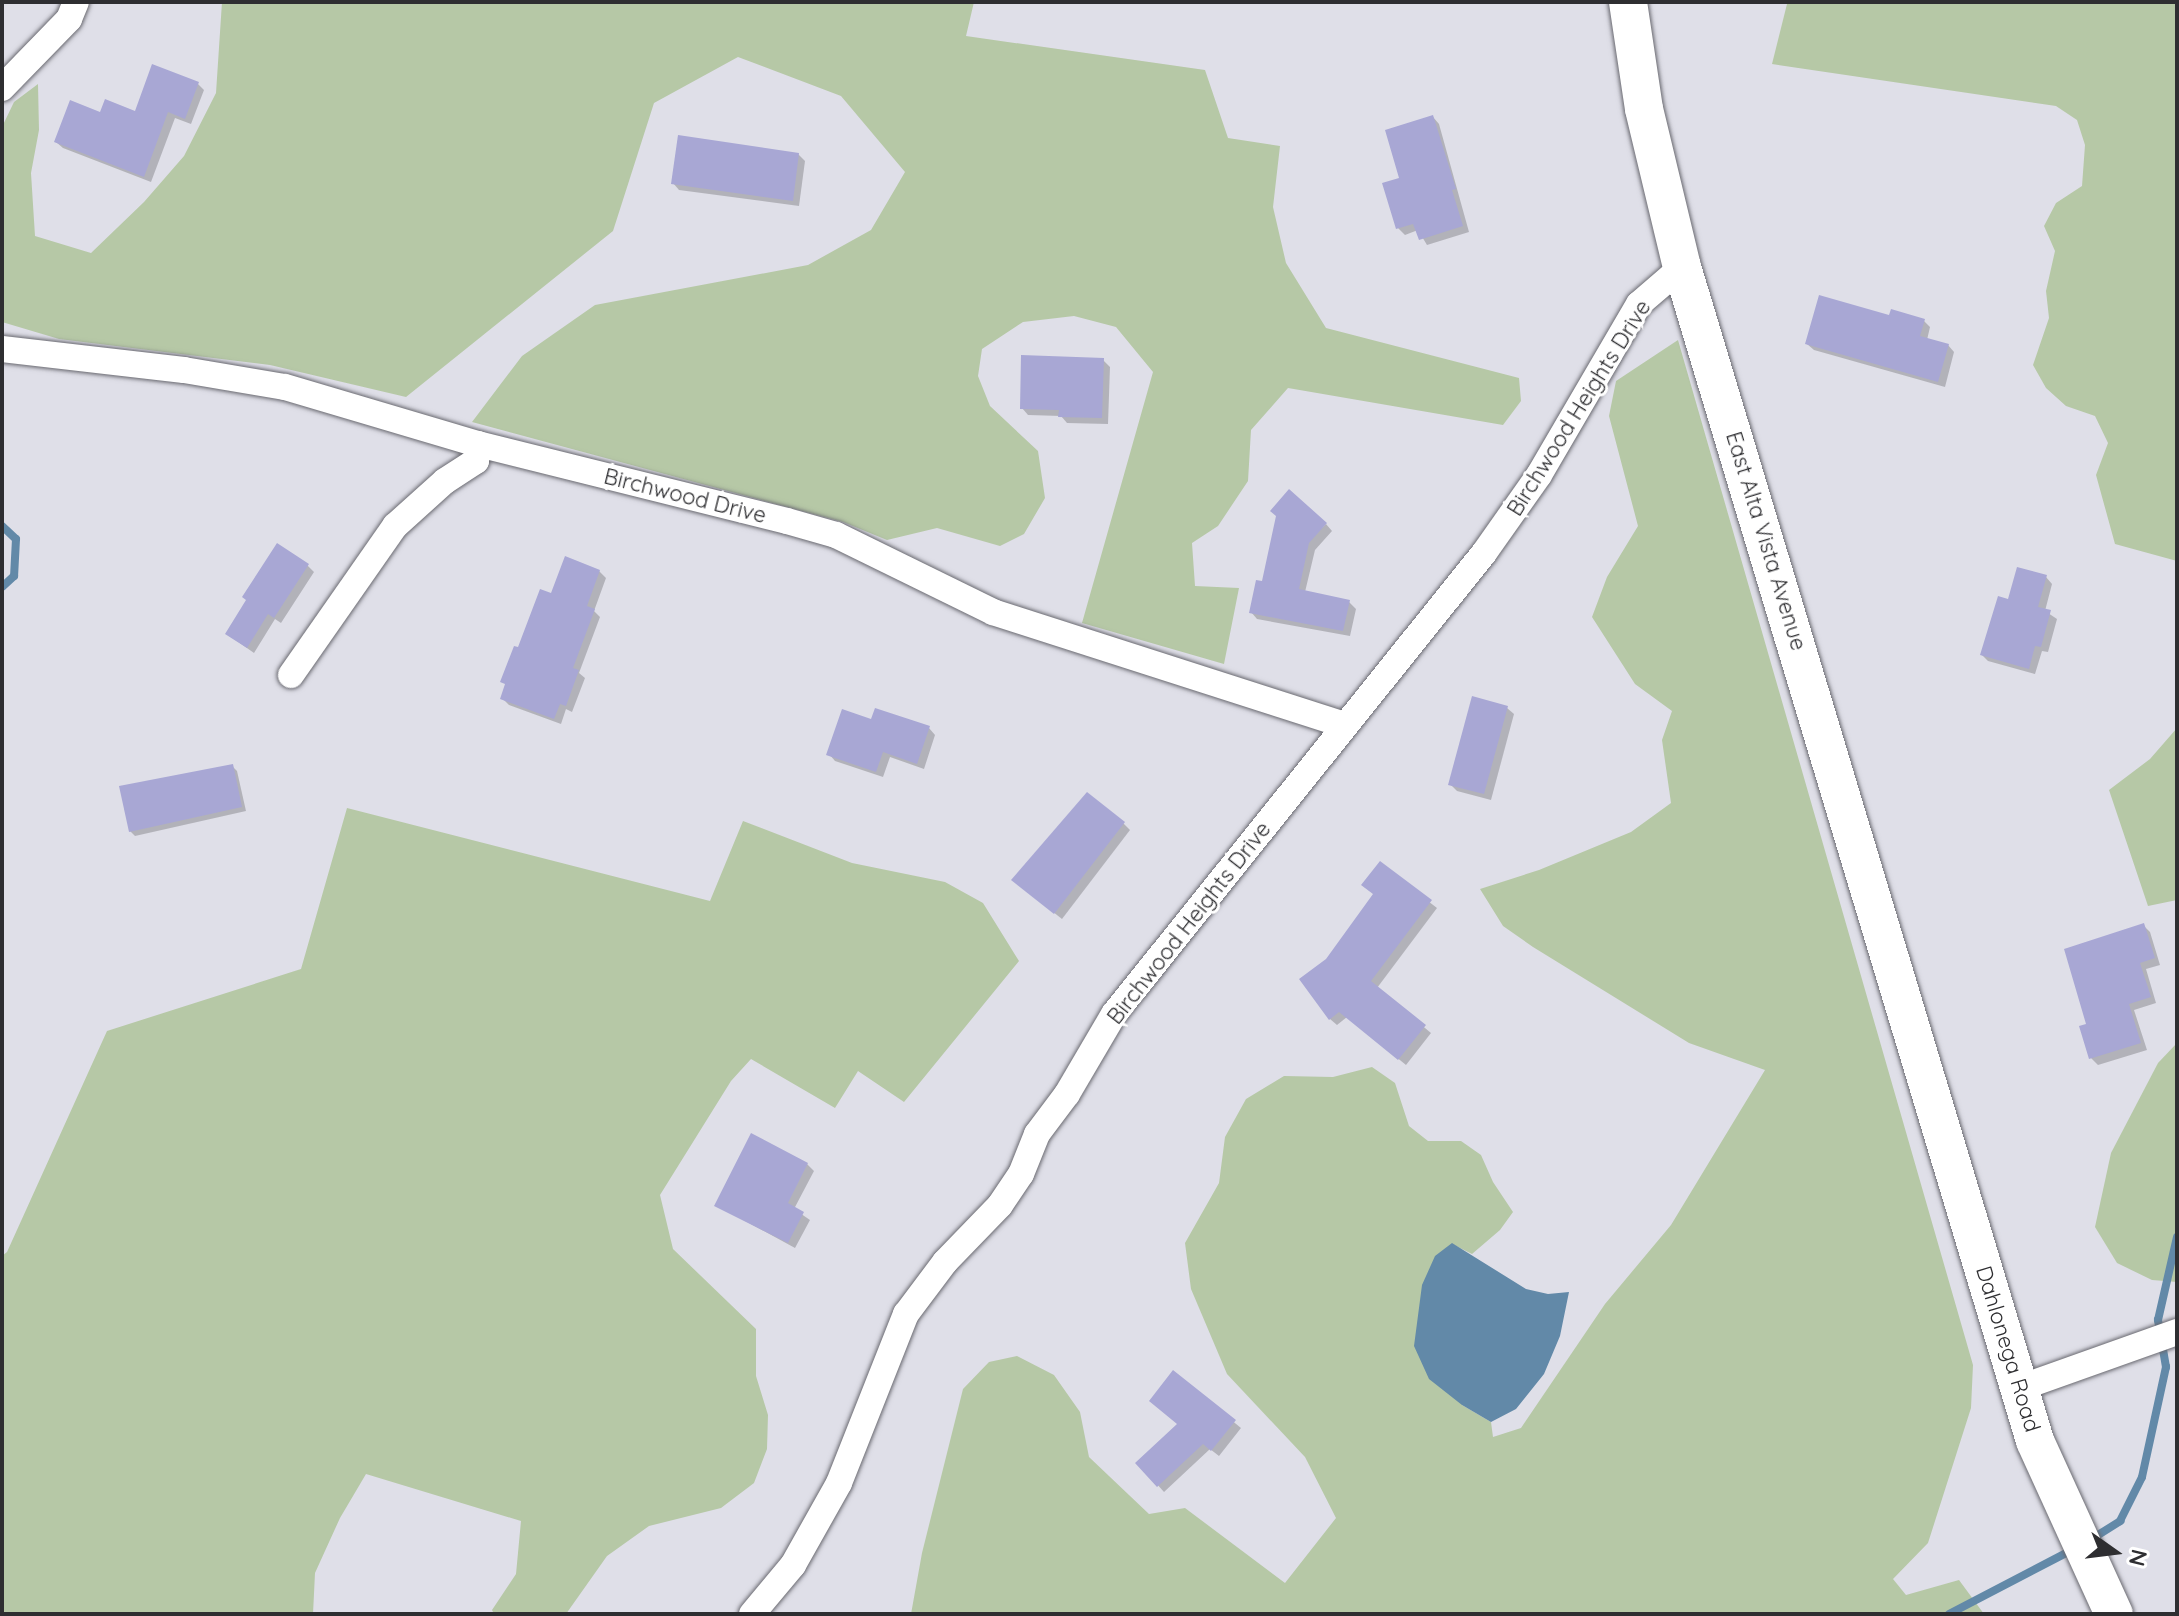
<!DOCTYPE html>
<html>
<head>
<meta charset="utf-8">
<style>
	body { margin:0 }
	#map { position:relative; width:2179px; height:1616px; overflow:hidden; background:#dfdfe8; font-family:Quicksand,sans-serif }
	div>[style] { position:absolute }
	.green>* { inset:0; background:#b6c8a6 }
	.water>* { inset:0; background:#6289a8 }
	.shadow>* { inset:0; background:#0003 }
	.stream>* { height:8px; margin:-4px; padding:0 4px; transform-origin:4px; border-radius:4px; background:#6289a8 }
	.building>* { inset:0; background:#a8a7d4 }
	.roads { filter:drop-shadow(0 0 2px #696970) drop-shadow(0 0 2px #696970) }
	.minor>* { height:26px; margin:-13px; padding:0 13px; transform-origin:13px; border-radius:13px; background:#fff }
	.secondary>* { height:38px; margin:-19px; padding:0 19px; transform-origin:19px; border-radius:19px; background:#fff }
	span { translate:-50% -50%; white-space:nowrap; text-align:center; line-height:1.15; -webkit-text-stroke:6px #fff; paint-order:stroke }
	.street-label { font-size:22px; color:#2e2e31 }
	.frame { position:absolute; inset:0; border:4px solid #2e2e31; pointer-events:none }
	.north { position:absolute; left:2075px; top:1512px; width:80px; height:80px; -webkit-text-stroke:6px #fff; paint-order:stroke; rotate:104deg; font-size:22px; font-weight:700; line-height:32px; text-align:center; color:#2e2e31 }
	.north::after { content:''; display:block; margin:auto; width:28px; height:36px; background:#2e2e31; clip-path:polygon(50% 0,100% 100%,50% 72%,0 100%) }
</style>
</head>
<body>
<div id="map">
	<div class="green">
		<i style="clip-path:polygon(222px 2px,974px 2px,966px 36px,1205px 70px,1228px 138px,1280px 146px,1273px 207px,1286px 263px,1326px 328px,1519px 378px,1521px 401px,1503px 425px,1288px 388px,1251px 430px,1248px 481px,1218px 526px,1192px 543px,1195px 586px,1239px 588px,1224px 664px,1082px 623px,1153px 372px,1116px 327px,1074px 316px,1023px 322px,982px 349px,978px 376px,990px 406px,1038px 451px,1045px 498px,1024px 534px,1000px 546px,937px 528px,887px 540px,843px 522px,472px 422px,522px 356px,595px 305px,808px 265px,871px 230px,905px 172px,841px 96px,738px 57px,654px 103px,613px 231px,406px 397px,270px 365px,59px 339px,2px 322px,2px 127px,14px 102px,38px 84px,39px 130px,31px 173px,35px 236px,91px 253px,144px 202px,184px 156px,216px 93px)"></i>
		<i style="clip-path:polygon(1792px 2px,2177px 2px,2177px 561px,2115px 544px,2096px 475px,2108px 443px,2095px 416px,2066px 406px,2046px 388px,2033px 365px,2049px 318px,2046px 291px,2055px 251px,2044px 226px,2056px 203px,2082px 186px,2085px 145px,2077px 120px,2056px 106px,1772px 64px,1787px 4px)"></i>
		<i style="clip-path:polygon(1678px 340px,1973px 1365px,1971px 1408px,1928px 1543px,1893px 1579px,1906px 1595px,1959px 1580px,1984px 1614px,911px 1614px,922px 1553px,963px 1389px,989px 1362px,1017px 1356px,1054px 1375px,1080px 1412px,1089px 1457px,1149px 1514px,1185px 1508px,1285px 1583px,1336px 1518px,1305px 1457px,1227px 1374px,1191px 1289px,1185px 1243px,1219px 1183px,1225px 1137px,1246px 1099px,1284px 1076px,1333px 1077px,1372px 1067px,1395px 1083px,1409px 1126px,1428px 1141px,1461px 1141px,1481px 1155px,1493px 1182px,1513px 1212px,1500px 1230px,1472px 1254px,1452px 1244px,1462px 1405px,1491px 1422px,1493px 1437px,1521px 1428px,1605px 1304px,1671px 1225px,1765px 1070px,1689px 1043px,1533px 947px,1503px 926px,1480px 889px,1539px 870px,1631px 832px,1671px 803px,1662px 740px,1672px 711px,1635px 684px,1592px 617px,1607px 577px,1638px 526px,1609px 416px,1616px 381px)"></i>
		<i style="clip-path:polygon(2177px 728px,2177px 900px,2148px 906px,2109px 790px,2150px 759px)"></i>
		<i style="clip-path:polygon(347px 808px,710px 901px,743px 821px,852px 863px,945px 882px,983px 903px,1019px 961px,904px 1102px,858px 1071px,835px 1108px,751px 1059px,731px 1081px,660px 1195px,673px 1249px,756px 1329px,756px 1376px,768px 1415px,767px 1449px,754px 1483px,721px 1508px,649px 1526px,607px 1556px,566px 1614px,494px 1614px,492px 1610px,516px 1574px,521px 1521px,366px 1474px,340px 1518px,315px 1573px,313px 1614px,2px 1614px,2px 1256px,7px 1252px,107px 1031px,301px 969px)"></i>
		<i style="clip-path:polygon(2177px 1043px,2177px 1282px,2152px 1280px,2117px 1263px,2095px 1227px,2111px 1153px,2158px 1063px)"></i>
	</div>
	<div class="water">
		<i style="clip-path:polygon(1452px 1243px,1526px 1289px,1548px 1294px,1569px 1292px,1560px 1336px,1544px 1374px,1516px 1409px,1491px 1422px,1462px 1405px,1429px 1379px,1414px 1346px,1422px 1285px,1435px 1256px)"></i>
	</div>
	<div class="shadow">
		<i style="clip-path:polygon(198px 84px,204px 90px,191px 124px,175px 118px,151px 182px,63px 148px,56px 142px,101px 114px,136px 113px)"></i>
		<i style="clip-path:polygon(1433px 117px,1439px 124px,1469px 232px,1427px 245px,1418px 230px,1405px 235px,1398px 228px)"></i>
		<i style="clip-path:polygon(798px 154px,805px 161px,799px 206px,679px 190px,673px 183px)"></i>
		<i style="clip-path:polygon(1891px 317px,1924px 321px,1930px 327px,1927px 340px,1948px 345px,1954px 352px,1945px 387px,1814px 350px,1807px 344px)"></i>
		<i style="clip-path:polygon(1103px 360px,1110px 367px,1108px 424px,1067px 423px,1061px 416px,1028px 415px,1022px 408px)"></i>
		<i style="clip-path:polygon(1326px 524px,1332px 531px,1315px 550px,1305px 592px,1349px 602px,1356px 609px,1350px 636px,1257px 619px,1251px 612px,1264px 583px)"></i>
		<i style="clip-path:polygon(307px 565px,314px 572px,281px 623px,275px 619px,254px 653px,227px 634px,248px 600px)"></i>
		<i style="clip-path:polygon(599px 571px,606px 578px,594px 611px,600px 617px,579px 673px,585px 678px,572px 712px,566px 709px,561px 724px,509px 705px,502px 698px,520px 650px,552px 595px)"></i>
		<i style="clip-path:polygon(2046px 577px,2052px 584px,2045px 611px,2057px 619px,2048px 652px,2042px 651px,2035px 674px,1988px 661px,1982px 655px,2010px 601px)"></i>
		<i style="clip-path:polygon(1507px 708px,1514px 714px,1491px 800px,1457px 791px,1450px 784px)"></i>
		<i style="clip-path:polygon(872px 722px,929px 728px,935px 735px,924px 769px,890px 757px,883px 777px,835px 761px,829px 754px)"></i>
		<i style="clip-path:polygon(232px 766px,237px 771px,246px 811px,135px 836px,130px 831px)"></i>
		<i style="clip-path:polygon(1123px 823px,1130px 830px,1062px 919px,1020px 886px)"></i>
		<i style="clip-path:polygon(1380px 864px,1437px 908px,1377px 988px,1431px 1033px,1406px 1065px,1347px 1017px,1337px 1025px,1330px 1019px,1327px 960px,1375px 895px)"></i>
		<i style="clip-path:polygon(2144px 926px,2150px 932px,2160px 965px,2146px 969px,2156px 1003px,2134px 1010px,2147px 1050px,2098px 1065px,2091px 1058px,2089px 1025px)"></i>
		<i style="clip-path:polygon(807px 1164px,814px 1171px,794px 1209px,810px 1220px,795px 1248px,716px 1205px)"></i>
		<i style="clip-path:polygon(1174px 1373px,1241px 1428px,1219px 1456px,1210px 1449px,1164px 1492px,1138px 1463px,1179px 1424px)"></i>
	</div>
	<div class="stream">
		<i style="left:2px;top:526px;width:19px;rotate:43deg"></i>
		<i style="left:16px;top:539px;width:37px;rotate:93deg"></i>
		<i style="left:14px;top:576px;width:16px;rotate:137deg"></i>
		<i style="left:2090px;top:1540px;width:36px;rotate:-32deg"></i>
		<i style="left:2120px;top:1521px;width:49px;rotate:-63.4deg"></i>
		<i style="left:2142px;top:1477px;width:113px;rotate:-77.7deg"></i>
		<i style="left:2166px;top:1367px;width:48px;rotate:-99.7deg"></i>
		<i style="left:2158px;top:1320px;width:85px;rotate:-77.1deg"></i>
		<i style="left:1949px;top:1614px;width:141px;rotate:-27.5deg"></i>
	</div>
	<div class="building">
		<i style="clip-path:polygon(152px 64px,199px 82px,185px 119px,168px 112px,144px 177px,54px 142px,70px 100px,100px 112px,105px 99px,135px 111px)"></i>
		<i style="clip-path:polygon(1433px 115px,1456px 189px,1452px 190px,1463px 226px,1419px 240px,1413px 224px,1396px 229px,1382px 183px,1399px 178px,1385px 130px)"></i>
		<i style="clip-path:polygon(678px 135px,799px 153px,793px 201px,671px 184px)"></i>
		<i style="clip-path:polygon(1819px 295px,1889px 315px,1891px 309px,1925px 319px,1920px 336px,1949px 344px,1938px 382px,1805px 344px)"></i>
		<i style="clip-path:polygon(1021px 355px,1104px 358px,1102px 418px,1058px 417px,1059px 410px,1020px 409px)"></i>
		<i style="clip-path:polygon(1289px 489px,1327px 523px,1309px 543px,1299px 589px,1350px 600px,1343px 631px,1249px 613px,1256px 580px,1262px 581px,1276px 516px,1270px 511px)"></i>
		<i style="clip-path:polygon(277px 543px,309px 564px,274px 618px,268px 614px,247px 648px,225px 634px,246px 600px,242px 597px)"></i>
		<i style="clip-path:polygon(565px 556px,600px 570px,587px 606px,595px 609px,573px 668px,579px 670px,566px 706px,560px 704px,554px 719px,500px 699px,505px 684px,500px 682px,514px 646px,518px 647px,540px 589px,551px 593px)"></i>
		<i style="clip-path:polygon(2017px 567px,2047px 575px,2038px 607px,2051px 610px,2041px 647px,2035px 646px,2029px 669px,1980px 655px,1998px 596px,2008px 599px)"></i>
		<i style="clip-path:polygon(1472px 696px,1508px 706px,1484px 794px,1448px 785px)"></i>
		<i style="clip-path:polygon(875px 708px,930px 726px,917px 764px,883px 752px,876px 772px,826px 755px,842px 709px,871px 719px)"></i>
		<i style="clip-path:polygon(233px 764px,242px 807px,129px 832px,119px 786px)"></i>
		<i style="clip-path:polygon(1087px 792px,1125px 822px,1054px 914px,1011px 880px)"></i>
		<i style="clip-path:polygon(1380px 861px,1432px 900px,1371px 981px,1426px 1025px,1398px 1060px,1339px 1012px,1329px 1020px,1299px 979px,1326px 959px,1373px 894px,1361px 885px)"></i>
		<i style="clip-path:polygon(2144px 923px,2155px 958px,2140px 963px,2151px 997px,2129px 1004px,2141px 1043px,2089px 1059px,2079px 1026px,2086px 1024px,2064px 949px)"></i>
		<i style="clip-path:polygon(751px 1133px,808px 1163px,788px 1203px,804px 1212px,788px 1243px,714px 1206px)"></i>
		<i style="clip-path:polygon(1173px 1370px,1236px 1420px,1211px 1451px,1203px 1444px,1157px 1487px,1135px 1463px,1177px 1424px,1149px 1401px)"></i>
	</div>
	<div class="roads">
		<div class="minor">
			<i style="left:2px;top:88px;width:96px;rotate:-45.8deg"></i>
			<i style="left:69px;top:19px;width:18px;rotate:-68deg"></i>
			<i style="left:2px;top:349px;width:183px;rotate:6.6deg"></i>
			<i style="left:184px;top:370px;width:102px;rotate:9.6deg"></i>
			<i style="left:285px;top:387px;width:201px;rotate:16.5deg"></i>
			<i style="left:478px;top:444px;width:318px;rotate:14deg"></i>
			<i style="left:787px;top:521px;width:51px;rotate:15.9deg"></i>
			<i style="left:836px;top:535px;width:175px;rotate:26.1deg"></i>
			<i style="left:993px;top:612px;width:369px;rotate:17.8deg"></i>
			<i style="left:291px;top:675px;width:182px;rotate:-55.1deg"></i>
			<i style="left:395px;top:526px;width:67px;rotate:-42deg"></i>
			<i style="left:445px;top:481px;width:37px;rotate:-33deg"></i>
			<i style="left:476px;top:461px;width:17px;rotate:-83deg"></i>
			<i style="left:2020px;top:1388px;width:167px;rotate:-19.6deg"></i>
			<i style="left:752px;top:1614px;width:64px;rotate:-50.1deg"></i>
			<i style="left:793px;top:1565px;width:94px;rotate:-60.7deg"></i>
			<i style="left:839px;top:1483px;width:182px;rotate:-68.4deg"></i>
			<i style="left:906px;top:1314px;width:65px;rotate:-53.1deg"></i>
			<i style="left:945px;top:1262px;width:79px;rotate:-46deg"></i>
			<i style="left:1000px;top:1205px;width:37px;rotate:-56deg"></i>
			<i style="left:1021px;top:1174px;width:43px;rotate:-68.2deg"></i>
			<i style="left:1037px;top:1134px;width:50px;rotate:-53.1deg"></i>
			<i style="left:1067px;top:1094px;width:93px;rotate:-59.6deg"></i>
			<i style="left:1114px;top:1014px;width:591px;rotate:-51.25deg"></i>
			<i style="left:1484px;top:553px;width:95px;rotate:-54.8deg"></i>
			<i style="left:1539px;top:475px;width:198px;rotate:-59.7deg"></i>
			<i style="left:1639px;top:304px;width:57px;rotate:-40.7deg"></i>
		</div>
		<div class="secondary">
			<i style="left:1628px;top:2px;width:108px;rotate:81.5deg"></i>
			<i style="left:1644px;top:109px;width:163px;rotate:76.5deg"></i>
			<i style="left:1682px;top:267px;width:1226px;rotate:73.26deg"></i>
			<i style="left:2035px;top:1441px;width:190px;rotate:65.5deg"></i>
		</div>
	</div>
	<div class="street-label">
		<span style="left:1579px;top:408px;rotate:-58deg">Birchwood Heights Drive</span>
		<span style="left:685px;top:496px;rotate:14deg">Birchwood Drive</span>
		<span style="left:1766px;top:541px;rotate:73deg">East Alta Vista Avenue</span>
		<span style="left:1189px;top:923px;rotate:-52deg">Birchwood Heights Drive</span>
		<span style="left:2008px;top:1349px;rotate:73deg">Dahlonega Road</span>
	</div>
	<div class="frame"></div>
	<div class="north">N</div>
</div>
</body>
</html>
